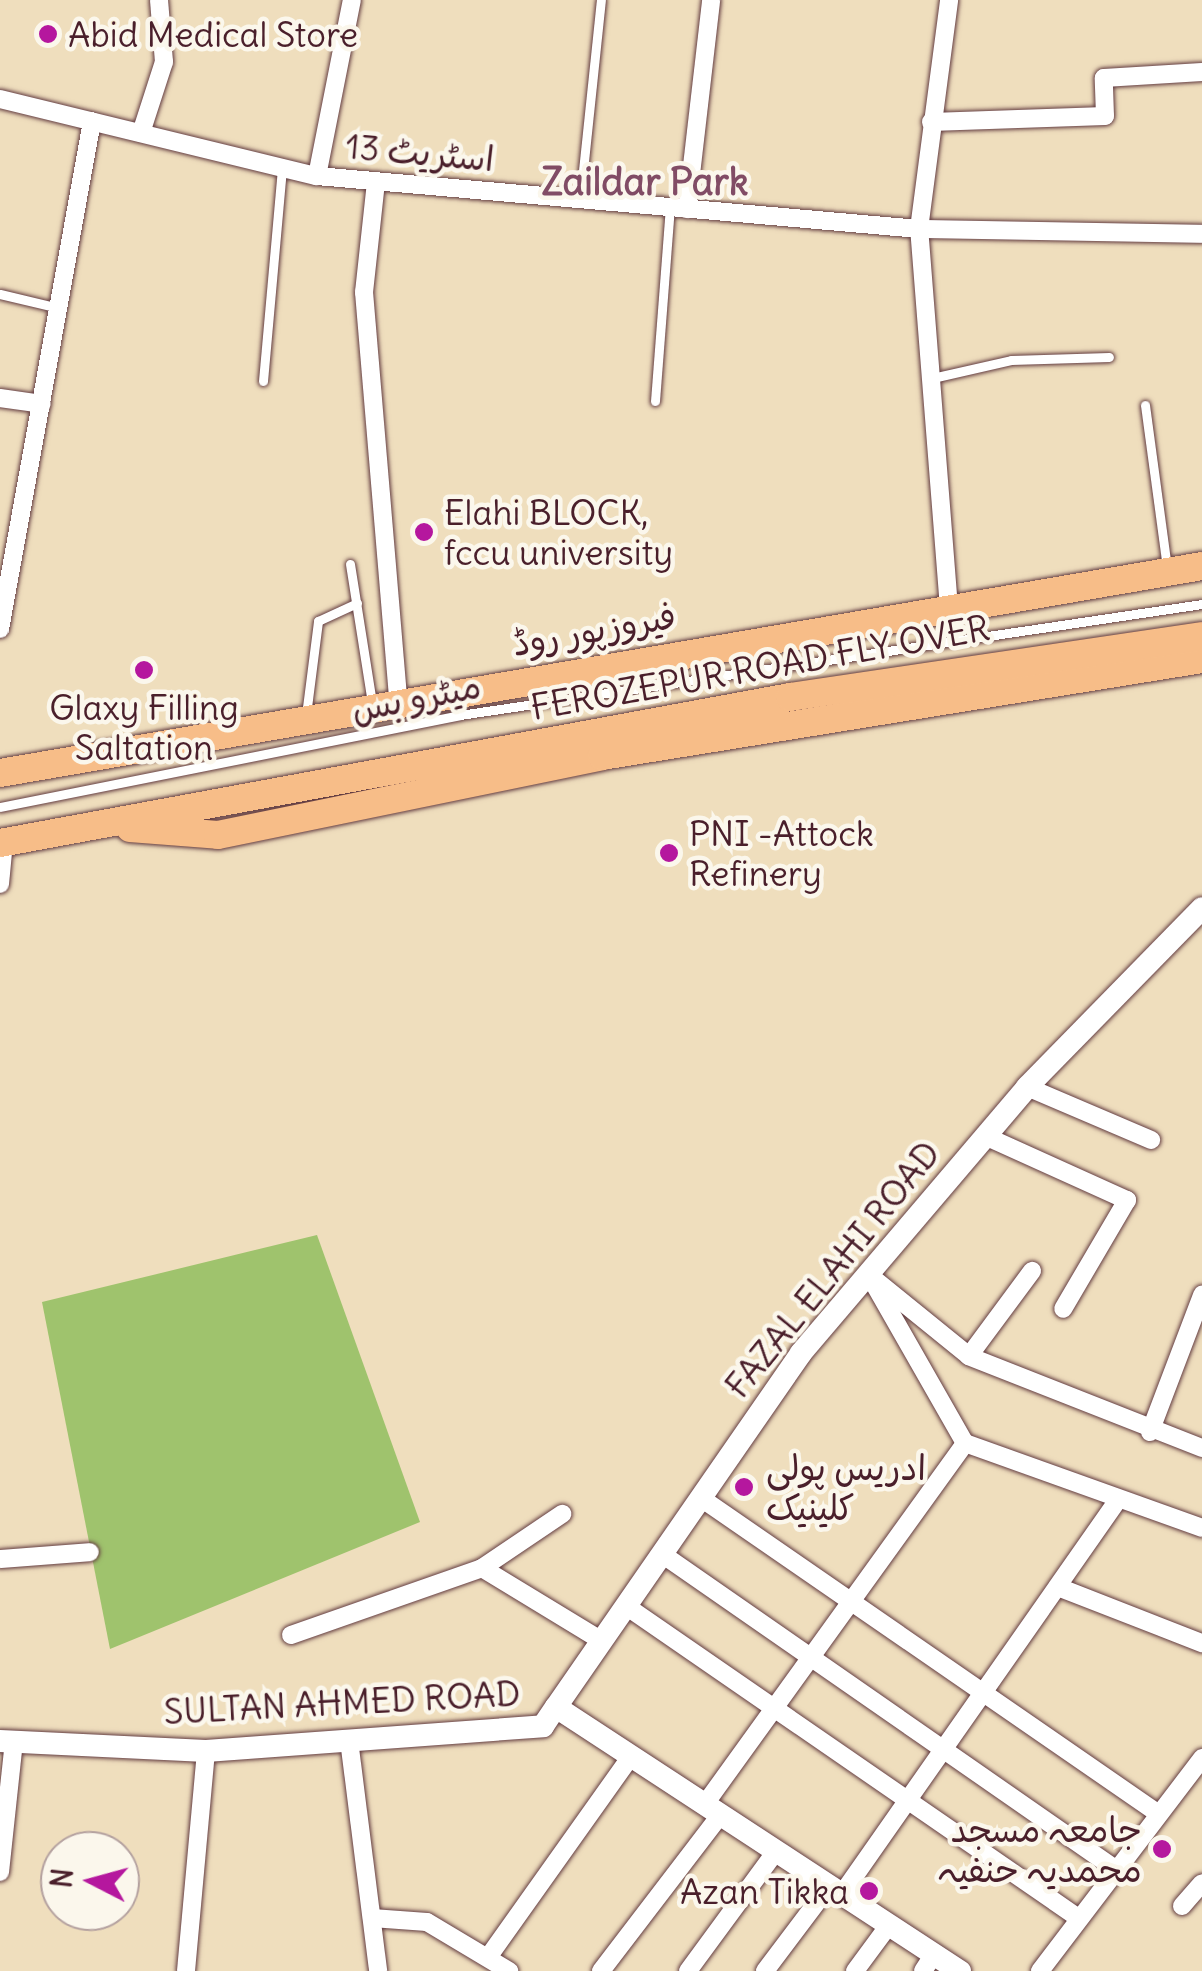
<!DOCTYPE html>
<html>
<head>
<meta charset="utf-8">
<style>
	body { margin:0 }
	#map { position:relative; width:1202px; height:1971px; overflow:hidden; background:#efdebd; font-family:Delius,"Playpen Sans Arabic",sans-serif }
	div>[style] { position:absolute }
	.green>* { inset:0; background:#9fc36d }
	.roads { filter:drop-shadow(0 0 2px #633c41) drop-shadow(0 0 2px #633c41) }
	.service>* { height:9px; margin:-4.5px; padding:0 4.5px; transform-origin:4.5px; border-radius:4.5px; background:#fff }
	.minor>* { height:18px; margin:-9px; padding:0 9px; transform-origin:9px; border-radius:9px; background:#fff }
	.tertiary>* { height:22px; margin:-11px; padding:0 11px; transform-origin:11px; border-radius:11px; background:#fff }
	.primary>* { height:28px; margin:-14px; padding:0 14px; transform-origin:14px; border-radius:14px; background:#f7bd88 }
	.dots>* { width:28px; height:28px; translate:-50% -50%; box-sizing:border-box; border:5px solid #fbf7ec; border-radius:50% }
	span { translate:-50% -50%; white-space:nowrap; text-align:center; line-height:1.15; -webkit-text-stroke:9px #fbf7ec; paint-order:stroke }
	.poi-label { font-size:35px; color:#4a1f2b }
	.left { translate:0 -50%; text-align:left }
	.right { translate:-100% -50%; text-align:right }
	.street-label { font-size:35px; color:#4a1f2b }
	.neighbourhood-label { font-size:38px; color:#814c65; font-weight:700 }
	.north { position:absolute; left:40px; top:1831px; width:100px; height:100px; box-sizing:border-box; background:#fbf7ec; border:2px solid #b4a19f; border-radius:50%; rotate:276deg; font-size:28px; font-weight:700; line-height:40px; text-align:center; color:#4a1f2b }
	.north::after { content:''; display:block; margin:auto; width:35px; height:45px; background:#b5179e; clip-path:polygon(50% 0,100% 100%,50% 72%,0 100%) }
</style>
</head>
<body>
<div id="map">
	<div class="green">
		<i style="clip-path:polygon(317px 1235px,420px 1522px,110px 1649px,42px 1302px)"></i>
	</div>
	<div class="roads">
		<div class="service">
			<i style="left:580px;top:199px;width:200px;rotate:-84deg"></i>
			<i style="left:0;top:294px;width:61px;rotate:13.3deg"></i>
			<i style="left:928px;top:379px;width:85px;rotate:-12.9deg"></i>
			<i style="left:1011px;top:360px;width:98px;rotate:-1.8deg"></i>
			<i style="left:263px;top:381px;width:215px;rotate:-84.9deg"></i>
			<i style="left:655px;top:401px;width:195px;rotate:-85.6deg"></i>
			<i style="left:1145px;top:405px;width:164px;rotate:82.3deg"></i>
			<i style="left:350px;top:564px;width:141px;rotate:81deg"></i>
			<i style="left:306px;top:715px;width:95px;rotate:-82.7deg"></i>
			<i style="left:318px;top:621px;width:43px;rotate:-24.8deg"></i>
			<i style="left:0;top:807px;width:469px;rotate:-11.3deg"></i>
			<i style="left:460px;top:715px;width:750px;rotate:-8.51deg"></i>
		</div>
		<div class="minor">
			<i style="left:0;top:99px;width:326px;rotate:13.7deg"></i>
			<i style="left:317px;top:176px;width:604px;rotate:5.03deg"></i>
			<i style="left:919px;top:229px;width:283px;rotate:1deg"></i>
			<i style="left:931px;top:122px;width:174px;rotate:-2deg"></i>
			<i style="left:1105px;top:116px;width:38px;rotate:-92deg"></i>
			<i style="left:1104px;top:78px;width:98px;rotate:-3.5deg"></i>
			<i style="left:141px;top:133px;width:75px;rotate:-72.1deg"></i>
			<i style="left:164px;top:62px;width:62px;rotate:-94.6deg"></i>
			<i style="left:317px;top:176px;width:179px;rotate:-78.8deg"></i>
			<i style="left:376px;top:182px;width:111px;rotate:96.2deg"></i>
			<i style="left:364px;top:292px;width:410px;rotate:85.2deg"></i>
			<i style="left:687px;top:209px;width:210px;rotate:-83.4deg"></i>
			<i style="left:0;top:398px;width:42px;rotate:8.1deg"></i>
			<i style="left:949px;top:608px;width:380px;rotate:-94.5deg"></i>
			<i style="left:919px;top:229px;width:231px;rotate:-82.5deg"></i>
			<i style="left:0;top:629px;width:516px;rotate:-79.73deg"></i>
			<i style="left:0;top:884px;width:42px;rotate:-84.6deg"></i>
			<i style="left:1027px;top:1087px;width:135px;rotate:23.1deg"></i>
			<i style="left:985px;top:1136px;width:156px;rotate:24.3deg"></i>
			<i style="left:1127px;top:1200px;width:126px;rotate:120.4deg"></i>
			<i style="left:969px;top:1356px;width:106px;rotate:-53.5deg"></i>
			<i style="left:1150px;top:1432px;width:147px;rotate:-69.2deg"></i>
			<i style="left:1202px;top:1448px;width:251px;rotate:-158.5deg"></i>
			<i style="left:969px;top:1356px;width:129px;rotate:-141deg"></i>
			<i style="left:869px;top:1275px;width:193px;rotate:60.3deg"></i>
			<i style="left:965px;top:1443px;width:252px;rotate:19.7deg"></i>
			<i style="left:701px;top:1498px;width:553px;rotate:34.61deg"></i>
			<i style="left:662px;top:1554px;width:550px;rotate:34.79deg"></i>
			<i style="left:0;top:1559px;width:90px;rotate:-4.4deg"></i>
			<i style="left:482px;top:1568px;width:140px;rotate:31.3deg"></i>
			<i style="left:1058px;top:1587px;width:155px;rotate:21.3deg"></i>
			<i style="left:626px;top:1606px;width:548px;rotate:34.59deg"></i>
			<i style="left:291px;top:1635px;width:202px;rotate:-19.3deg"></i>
			<i style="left:482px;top:1568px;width:97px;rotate:-34deg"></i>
			<i style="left:349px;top:1740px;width:233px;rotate:82.8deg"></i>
			<i style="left:705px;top:1804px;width:445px;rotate:-54.2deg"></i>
			<i style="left:0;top:1872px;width:131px;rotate:-83.9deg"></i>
			<i style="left:842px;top:1894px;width:478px;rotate:-55deg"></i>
			<i style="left:1182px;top:1906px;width:30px;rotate:-49deg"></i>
			<i style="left:372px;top:1918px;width:55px;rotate:4.2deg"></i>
			<i style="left:427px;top:1922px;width:96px;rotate:30.9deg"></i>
			<i style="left:489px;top:1956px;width:245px;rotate:-54.6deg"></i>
			<i style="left:186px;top:1971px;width:221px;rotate:-84.8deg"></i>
			<i style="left:601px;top:1971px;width:198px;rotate:-52.6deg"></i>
			<i style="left:688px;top:1971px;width:149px;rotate:-53.7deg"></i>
			<i style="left:765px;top:1971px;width:106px;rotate:-53deg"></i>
			<i style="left:855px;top:1971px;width:57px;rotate:-53.5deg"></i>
			<i style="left:923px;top:1971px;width:20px;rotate:-57deg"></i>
			<i style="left:1040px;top:1971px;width:268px;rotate:-52.7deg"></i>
		</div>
		<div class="tertiary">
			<i style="left:556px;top:1707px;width:431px;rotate:-55.3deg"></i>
			<i style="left:801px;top:1353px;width:349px;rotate:-49.6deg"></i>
			<i style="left:1027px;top:1087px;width:250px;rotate:-45.6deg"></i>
			<i style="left:0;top:1741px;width:206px;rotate:2.8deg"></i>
			<i style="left:206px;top:1751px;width:338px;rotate:-4.2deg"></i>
			<i style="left:543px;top:1726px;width:23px;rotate:-56deg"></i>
			<i style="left:556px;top:1707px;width:483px;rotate:33.2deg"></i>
		</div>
		<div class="primary">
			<i style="left:0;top:773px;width:1220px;rotate:-9.77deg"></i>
			<i style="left:130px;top:828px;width:88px;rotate:4.5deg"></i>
			<i style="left:218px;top:835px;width:392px;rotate:-11.6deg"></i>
			<i style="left:602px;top:756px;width:608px;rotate:-9.18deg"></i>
			<i style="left:0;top:843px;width:803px;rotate:-10.47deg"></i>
			<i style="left:790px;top:697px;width:416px;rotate:-8.4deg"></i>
		</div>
	</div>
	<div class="dots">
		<i style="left:48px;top:34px;background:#b5179e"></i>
		<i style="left:424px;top:532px;background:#b5179e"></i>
		<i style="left:144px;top:670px;background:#b5179e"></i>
		<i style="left:669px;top:853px;background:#b5179e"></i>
		<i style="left:744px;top:1487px;background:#b5179e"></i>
		<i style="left:1162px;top:1849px;background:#b5179e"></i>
		<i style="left:869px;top:1891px;background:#b5179e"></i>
	</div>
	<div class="poi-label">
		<span class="left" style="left:68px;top:34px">Abid Medical Store</span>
		<span class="left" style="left:444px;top:532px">Elahi BLOCK,<br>fccu university</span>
		<span style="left:144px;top:727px">Glaxy Filling<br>Saltation</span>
		<span class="left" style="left:689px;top:853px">PNI -Attock<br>Refinery</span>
		<span class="left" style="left:766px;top:1487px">ادریس پولی<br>کلینیک</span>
		<span class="right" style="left:1142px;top:1849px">جامعہ مسجد<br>محمدیہ حنفیہ</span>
		<span class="right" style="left:849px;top:1891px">Azan Tikka</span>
	</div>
	<div class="street-label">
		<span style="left:420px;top:152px;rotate:5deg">اسٹریٹ 13</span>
		<span style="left:594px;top:629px;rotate:-10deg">فیروزپور روڈ</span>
		<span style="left:760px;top:667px;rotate:-10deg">FEROZEPUR ROAD FLY OVER</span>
		<span style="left:416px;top:697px;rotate:-11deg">میٹرو بس</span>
		<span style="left:832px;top:1269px;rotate:-51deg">FAZAL ELAHI ROAD</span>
		<span style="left:342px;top:1702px;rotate:-3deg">SULTAN AHMED ROAD</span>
	</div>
	<div class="neighbourhood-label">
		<span style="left:645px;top:182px">Zaildar Park</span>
	</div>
	<div class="north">N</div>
</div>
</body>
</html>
